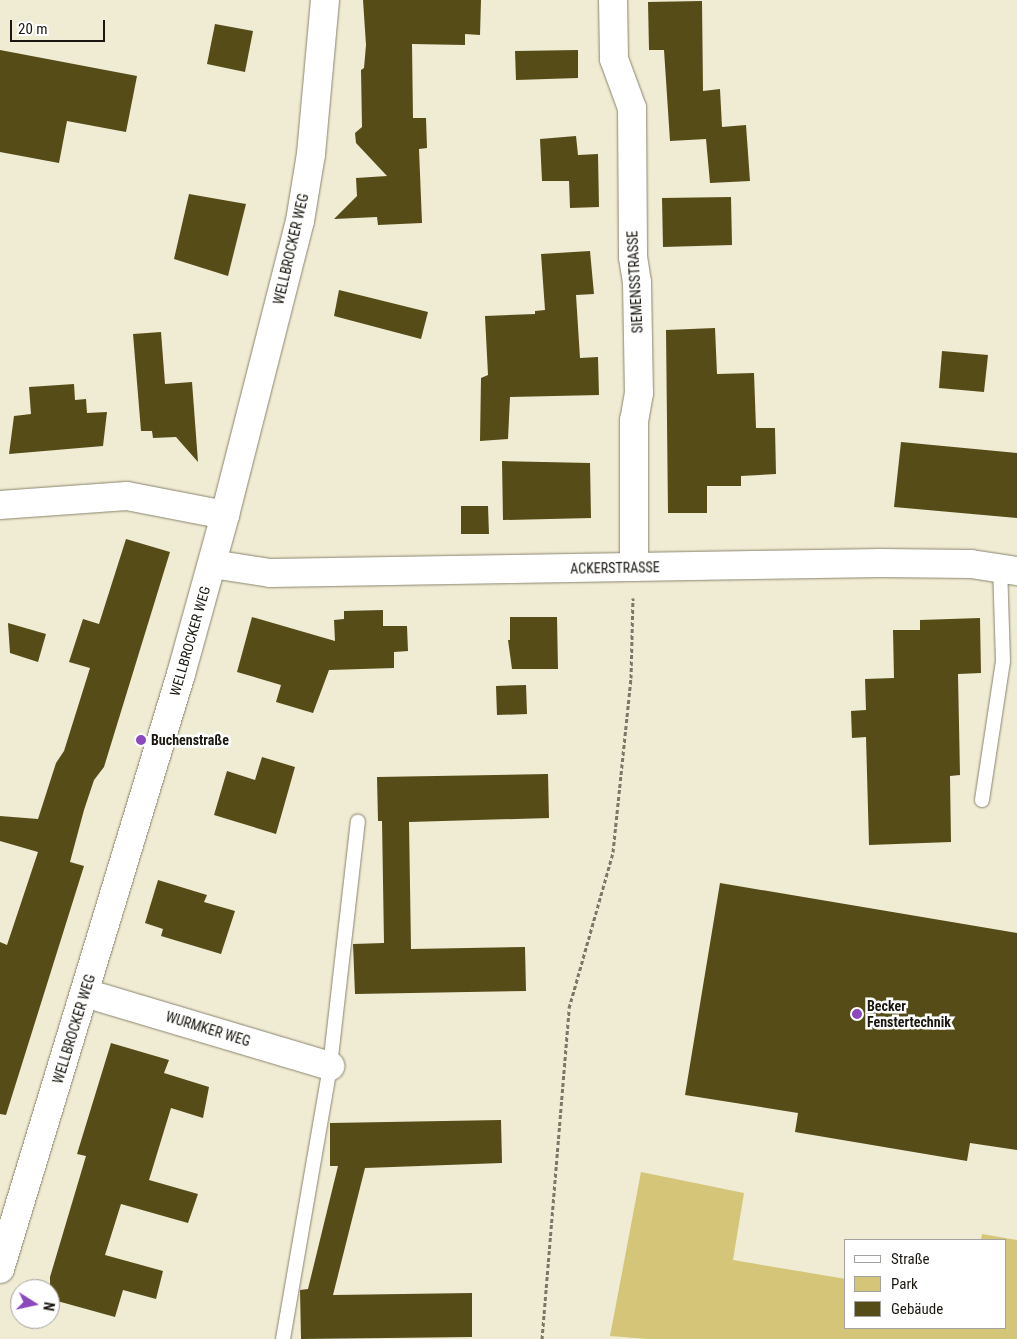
<!DOCTYPE html>
<html>
<head>
<meta charset="utf-8">
<style>
	body { margin:0 }
	#map { position:relative; width:1017px; height:1339px; overflow:hidden; background:#f0ebd3; font-family:"Roboto Condensed",sans-serif }
	div>[style] { position:absolute }
	.green>* { inset:0; background:#d5c579 }
	.building>* { inset:0; background:#564c18 }
	.path>* { height:3px; margin-top:-1.5px; transform-origin:0; background:repeating-linear-gradient(90deg,#7c7869 0 4px,transparent 0 6.5px) }
	.roads { filter:drop-shadow(0 0 1px #89856f) drop-shadow(0 0 1px #89856f) }
	.lane>* { height:14px; margin:-7px; padding:0 7px; transform-origin:7px; border-radius:7px; background:#fff }
	.street>* { height:28px; margin:-14px; padding:0 14px; transform-origin:14px; border-radius:14px; background:#fff }
	.dots>* { width:14px; height:14px; translate:-50% -50%; box-sizing:border-box; border:2px solid #fff; border-radius:50% }
	span { translate:-50% -50%; white-space:nowrap; text-align:center; line-height:1.15; -webkit-text-stroke:5px #fff; paint-order:stroke }
	.street-label { font-size:14px; color:#19170f }
	.poi-label { font-size:14px; color:#19170f; font-weight:700 }
	.left { translate:0 -50%; text-align:left }
	.legend { position:absolute; left:844px; top:1239px; width:162px; height:90px; box-sizing:border-box; background:#fff; border:1px solid #a3a29f; margin:0; padding:6px 9px; list-style:none; font-size:15px; color:#19170f }
	.legend li { display:flex; align-items:center; gap:10px; height:25px }
	.legend b { width:25px; border:1px solid #a3a29f }
	.north { position:absolute; left:10px; top:1279px; width:50px; height:50px; box-sizing:border-box; background:#fff; border:1px solid #a3a29f; border-radius:50%; rotate:100deg; font-size:14px; font-weight:700; line-height:20px; text-align:center; color:#19170f }
	.north::after { content:''; display:block; margin:auto; width:18px; height:22px; background:#8b49bd; clip-path:polygon(50% 0,100% 100%,50% 72%,0 100%) }
	.scale { position:absolute; left:10px; top:20px; width:95px; height:22px; box-sizing:border-box; border:2px solid #19170f; border-top:0; padding-left:6px; font-size:15px; line-height:18px; white-space:nowrap; color:#19170f; -webkit-text-stroke:4px #fff; paint-order:stroke }
</style>
</head>
<body>
<div id="map">
	<div class="green">
		<i style="clip-path:polygon(641px 1172px,744px 1193px,733px 1260px,846px 1279px,846px 1328px,1006px 1328px,1006px 1240px,981px 1240px,982px 1234px,1017px 1240px,1017px 1339px,648px 1339px,610px 1336px)"></i>
	</div>
	<div class="building">
		<i style="clip-path:polygon(363px 0,481px 0,480px 35px,465px 34px,465px 45px,412px 44px,413px 118px,426px 118px,427px 148px,419px 149px,422px 223px,378px 225px,377px 217px,334px 219px,357px 196px,356px 178px,387px 176px,356px 143px,355px 133px,362px 127px,361px 70px,364px 68px,366px 45px)"></i>
		<i style="clip-path:polygon(702px 1px,703px 91px,720px 89px,722px 127px,746px 125px,750px 181px,710px 183px,706px 139px,670px 141px,664px 50px,649px 50px,648px 2px)"></i>
		<i style="clip-path:polygon(215px 24px,253px 31px,245px 72px,207px 64px)"></i>
		<i style="clip-path:polygon(0 50px,137px 76px,126px 132px,67px 121px,59px 163px,0 152px)"></i>
		<i style="clip-path:polygon(578px 50px,578px 78px,516px 80px,515px 51px)"></i>
		<i style="clip-path:polygon(576px 136px,578px 155px,598px 154px,599px 207px,570px 208px,569px 181px,542px 181px,540px 139px)"></i>
		<i style="clip-path:polygon(189px 194px,246px 204px,228px 276px,174px 259px)"></i>
		<i style="clip-path:polygon(731px 197px,732px 245px,663px 247px,662px 198px)"></i>
		<i style="clip-path:polygon(590px 251px,594px 294px,576px 295px,580px 358px,598px 357px,599px 395px,510px 397px,508px 439px,480px 441px,481px 378px,488px 375px,485px 316px,535px 314px,535px 311px,545px 310px,541px 254px)"></i>
		<i style="clip-path:polygon(339px 290px,428px 312px,421px 339px,334px 316px)"></i>
		<i style="clip-path:polygon(715px 328px,717px 374px,754px 373px,756px 428px,775px 428px,776px 474px,741px 476px,741px 486px,707px 486px,707px 513px,668px 513px,666px 330px)"></i>
		<i style="clip-path:polygon(161px 332px,165px 384px,192px 382px,198px 462px,176px 437px,153px 438px,152px 431px,141px 431px,133px 334px)"></i>
		<i style="clip-path:polygon(942px 351px,988px 355px,984px 392px,939px 388px)"></i>
		<i style="clip-path:polygon(74px 384px,75px 400px,86px 399px,87px 413px,107px 412px,103px 446px,9px 454px,14px 416px,31px 414px,29px 387px)"></i>
		<i style="clip-path:polygon(901px 442px,1017px 453px,1017px 518px,894px 507px)"></i>
		<i style="clip-path:polygon(502px 461px,590px 463px,591px 518px,503px 520px)"></i>
		<i style="clip-path:polygon(461px 506px,488px 506px,489px 534px,461px 534px)"></i>
		<i style="clip-path:polygon(126px 539px,170px 552px,104px 767px,94px 780px,84px 810px,70px 862px,84px 866px,6px 1115px,0 1114px,0 942px,7px 945px,38px 852px,0 841px,0 816px,38px 819px,56px 763px,64px 751px,90px 668px,69px 662px,83px 619px,99px 624px)"></i>
		<i style="clip-path:polygon(383px 610px,383px 626px,407px 626px,408px 651px,394px 652px,394px 668px,329px 670px,313px 713px,276px 702px,281px 685px,237px 672px,252px 617px,335px 641px,334px 620px,344px 619px,344px 611px)"></i>
		<i style="clip-path:polygon(510px 617px,557px 617px,558px 669px,512px 669px,508px 640px,510px 640px)"></i>
		<i style="clip-path:polygon(980px 618px,981px 673px,958px 674px,960px 775px,950px 776px,951px 842px,869px 845px,866px 737px,852px 738px,851px 711px,866px 710px,865px 679px,894px 678px,893px 630px,920px 630px,920px 620px)"></i>
		<i style="clip-path:polygon(8px 623px,46px 634px,38px 662px,10px 653px)"></i>
		<i style="clip-path:polygon(526px 685px,527px 714px,497px 715px,496px 686px)"></i>
		<i style="clip-path:polygon(262px 757px,295px 767px,276px 834px,214px 815px,227px 771px,255px 780px)"></i>
		<i style="clip-path:polygon(548px 774px,549px 818px,409px 822px,411px 949px,525px 947px,526px 991px,355px 994px,353px 944px,384px 943px,382px 821px,378px 821px,377px 777px)"></i>
		<i style="clip-path:polygon(158px 880px,207px 895px,204px 902px,235px 911px,221px 954px,161px 936px,163px 929px,145px 923px)"></i>
		<i style="clip-path:polygon(720px 883px,1017px 933px,1017px 1150px,970px 1143px,967px 1161px,795px 1132px,798px 1113px,685px 1095px)"></i>
		<i style="clip-path:polygon(111px 1043px,169px 1060px,164px 1073px,209px 1087px,203px 1118px,171px 1108px,149px 1180px,198px 1194px,188px 1223px,121px 1204px,105px 1255px,163px 1271px,156px 1299px,123px 1290px,115px 1317px,50px 1299px,50px 1277px,86px 1156px,77px 1154px)"></i>
		<i style="clip-path:polygon(501px 1120px,502px 1163px,365px 1168px,333px 1295px,472px 1293px,472px 1337px,301px 1339px,300px 1290px,308px 1289px,338px 1166px,330px 1166px,330px 1123px)"></i>
	</div>
	<div class="path">
		<i style="left:542px;top:1339px;width:332px;rotate:-85.3deg"></i>
		<i style="left:569px;top:1008px;width:162px;rotate:-74.2deg"></i>
		<i style="left:613px;top:852px;width:175px;rotate:-84.1deg"></i>
		<i style="left:631px;top:678px;width:80px;rotate:-88.6deg"></i>
	</div>
	<div class="roads">
		<div class="lane">
			<i style="left:982px;top:800px;width:141px;rotate:-81.4deg"></i>
			<i style="left:1003px;top:661px;width:93px;rotate:-91.8deg"></i>
			<i style="left:283px;top:1339px;width:277px;rotate:-80.2deg"></i>
			<i style="left:330px;top:1066px;width:246px;rotate:-83.5deg"></i>
		</div>
		<div class="street">
			<i style="left:613px;top:0;width:59px;rotate:89deg"></i>
			<i style="left:614px;top:59px;width:52px;rotate:69.8deg"></i>
			<i style="left:632px;top:108px;width:149px;rotate:89.6deg"></i>
			<i style="left:633px;top:257px;width:25px;rotate:81deg"></i>
			<i style="left:637px;top:282px;width:111px;rotate:89deg"></i>
			<i style="left:639px;top:393px;width:27px;rotate:100deg"></i>
			<i style="left:634px;top:420px;width:147px;rotate:90deg"></i>
			<i style="left:0;top:505px;width:127px;rotate:-4.1deg"></i>
			<i style="left:127px;top:496px;width:100px;rotate:11deg"></i>
			<i style="left:212px;top:564px;width:59px;rotate:8.8deg"></i>
			<i style="left:270px;top:573px;width:611px;rotate:-0.94deg"></i>
			<i style="left:881px;top:563px;width:90px;rotate:0.6deg"></i>
			<i style="left:971px;top:564px;width:47px;rotate:8.7deg"></i>
			<i style="left:85px;top:993px;width:256px;rotate:16.6deg"></i>
			<i style="left:0;top:1269px;width:622px;rotate:-73.08deg"></i>
			<i style="left:181px;top:674px;width:165px;rotate:-74.5deg"></i>
			<i style="left:225px;top:515px;width:303px;rotate:-75.7deg"></i>
			<i style="left:300px;top:221px;width:68px;rotate:-80.7deg"></i>
			<i style="left:311px;top:154px;width:155px;rotate:-84.8deg"></i>
		</div>
	</div>
	<div class="dots">
		<i style="left:141px;top:740px;background:#8b49bd"></i>
		<i style="left:857px;top:1014px;background:#8b49bd"></i>
	</div>
	<div class="street-label">
		<span style="left:291px;top:249px;rotate:-77deg">WELLBROCKER WEG</span>
		<span style="left:635px;top:282px;rotate:-93deg">SIEMENSSTRASSE</span>
		<span style="left:615px;top:568px;rotate:-1deg">ACKERSTRASSE</span>
		<span style="left:190px;top:641px;rotate:-74deg">WELLBROCKER WEG</span>
		<span style="left:74px;top:1029px;rotate:-73deg">WELLBROCKER WEG</span>
		<span style="left:208px;top:1029px;rotate:17deg">WURMKER WEG</span>
	</div>
	<div class="poi-label">
		<span class="left" style="left:151px;top:740px">Buchenstraße</span>
		<span class="left" style="left:867px;top:1014px">Becker<br>Fenstertechnik</span>
	</div>
	<ul class="legend">
	<li><b style="height:6px;background:#fff"></b>Straße</li>
	<li><b style="height:14px;background:#d5c579"></b>Park</li>
	<li><b style="height:14px;background:#564c18"></b>Gebäude</li>
	</ul>
	<div class="north">N</div>
	<div class="scale">20 m</div>
</div>
</body>
</html>
